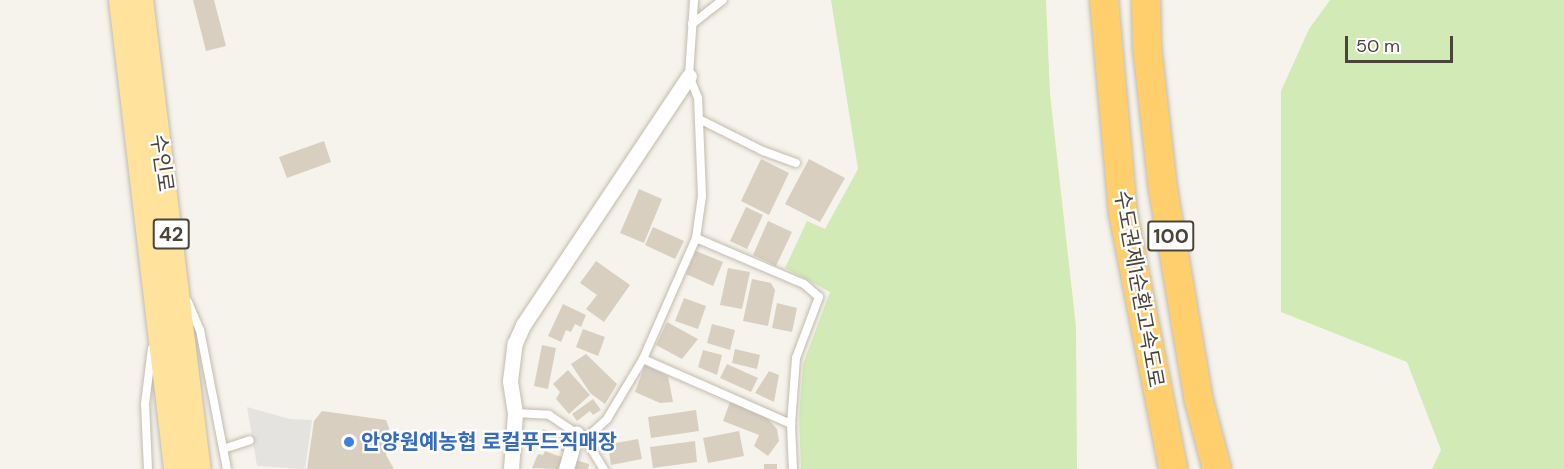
<!DOCTYPE html>
<html>
<head>
<meta charset="utf-8">
<style>
	body { margin:0 }
	#map { position:relative; width:1564px; height:469px; overflow:hidden; background:#f6f3ec; font-family:"DM Sans","Noto Sans KR",sans-serif }
	div>[style] { position:absolute }
	.green>* { inset:0; background:#d2eab5 }
	.parking>* { inset:0; background:#e5e3e0 }
	.building>* { inset:0; background:#d8cfc1 }
	.roads { filter:drop-shadow(0 0 2px #c2bbae) drop-shadow(0 0 2px #c2bbae) }
	.service>* { height:8px; margin:-4px; padding:0 4px; transform-origin:4px; border-radius:4px; background:#fff }
	.minor>* { height:15px; margin:-7.5px; padding:0 7.5px; transform-origin:7.5px; border-radius:7.5px; background:#fff }
	.primary>* { height:24px; margin:-12px; padding:0 12px; transform-origin:12px; border-radius:12px; background:#ffe39c }
	.motorway>* { height:28px; margin:-14px; padding:0 14px; transform-origin:14px; border-radius:14px; background:#ffcf6e }
	.dots>* { width:16px; height:16px; translate:-50% -50%; box-sizing:border-box; border:3px solid #fff; border-radius:50% }
	span { translate:-50% -50%; white-space:nowrap; text-align:center; line-height:1.15; -webkit-text-stroke:4.5px #fff; paint-order:stroke }
	.shield-label span { padding:2px 4px; background:#fff; border:2px solid; border-radius:4px; -webkit-text-stroke-width:0 }
	.shield-label { font-size:20px; color:#4b4439; font-weight:700 }
	.street-label { font-size:21px; color:#4b4439 }
	.shop-label { font-size:21px; color:#366cbe; font-weight:700 }
	.left { translate:0 -50%; text-align:left }
	.scale { position:absolute; left:1345px; top:36px; width:108px; height:27px; box-sizing:border-box; border:3px solid #4b4439; border-top:0; padding-left:8px; font-size:18px; line-height:21px; white-space:nowrap; color:#4b4439; -webkit-text-stroke:4px #fff; paint-order:stroke }
</style>
</head>
<body>
<div id="map">
	<div class="green">
		<i style="clip-path:polygon(831px 0,1046px 0,1050px 94px,1076px 327px,1077px 469px,801px 469px,799px 417px,803px 364px,830px 292px,785px 268px,807px 221px,825px 229px,858px 169px)"></i>
		<i style="clip-path:polygon(1330px 0,1564px 0,1564px 469px,1432px 469px,1441px 450px,1407px 362px,1281px 312px,1281px 91px,1309px 29px)"></i>
	</div>
	<div class="parking">
		<i style="clip-path:polygon(247px 407px,290px 419px,312px 420px,305px 469px,257px 466px)"></i>
	</div>
	<div class="building">
		<i style="clip-path:polygon(193px 0,214px 0,226px 46px,206px 51px)"></i>
		<i style="clip-path:polygon(324px 141px,331px 162px,287px 178px,279px 157px)"></i>
		<i style="clip-path:polygon(761px 159px,789px 173px,769px 215px,741px 201px)"></i>
		<i style="clip-path:polygon(809px 159px,845px 178px,820px 222px,785px 204px)"></i>
		<i style="clip-path:polygon(639px 189px,662px 199px,644px 243px,620px 233px)"></i>
		<i style="clip-path:polygon(746px 207px,763px 215px,747px 249px,730px 241px)"></i>
		<i style="clip-path:polygon(768px 221px,792px 232px,776px 266px,753px 255px)"></i>
		<i style="clip-path:polygon(653px 227px,684px 241px,675px 259px,645px 245px)"></i>
		<i style="clip-path:polygon(696px 251px,723px 262px,713px 286px,686px 274px)"></i>
		<i style="clip-path:polygon(596px 261px,630px 285px,604px 322px,586px 309px,597px 295px,580px 283px)"></i>
		<i style="clip-path:polygon(728px 268px,750px 272px,742px 309px,720px 305px)"></i>
		<i style="clip-path:polygon(752px 279px,771px 283px,775px 290px,768px 326px,743px 321px)"></i>
		<i style="clip-path:polygon(684px 298px,706px 306px,698px 329px,675px 321px)"></i>
		<i style="clip-path:polygon(777px 303px,797px 308px,792px 332px,772px 328px)"></i>
		<i style="clip-path:polygon(563px 304px,586px 315px,581px 327px,575px 324px,571px 332px,566px 330px,561px 342px,548px 336px)"></i>
		<i style="clip-path:polygon(667px 322px,698px 339px,682px 359px,656px 345px)"></i>
		<i style="clip-path:polygon(712px 324px,735px 330px,730px 350px,707px 343px)"></i>
		<i style="clip-path:polygon(583px 329px,605px 337px,598px 356px,576px 347px)"></i>
		<i style="clip-path:polygon(542px 345px,556px 348px,548px 389px,534px 386px)"></i>
		<i style="clip-path:polygon(735px 349px,760px 355px,757px 369px,732px 363px)"></i>
		<i style="clip-path:polygon(703px 350px,722px 355px,717px 375px,698px 367px)"></i>
		<i style="clip-path:polygon(586px 354px,617px 384px,605px 404px,590px 393px,571px 364px)"></i>
		<i style="clip-path:polygon(727px 364px,758px 378px,751px 392px,720px 378px)"></i>
		<i style="clip-path:polygon(645px 365px,668px 376px,673px 402px,660px 403px,635px 392px)"></i>
		<i style="clip-path:polygon(568px 370px,590px 395px,569px 414px,556px 399px,560px 392px,553px 384px)"></i>
		<i style="clip-path:polygon(769px 371px,779px 375px,774px 402px,755px 393px)"></i>
		<i style="clip-path:polygon(593px 399px,601px 410px,593px 415px,590px 411px,577px 421px,572px 414px)"></i>
		<i style="clip-path:polygon(730px 402px,767px 418px,777px 429px,779px 441px,768px 456px,754px 446px,759px 435px,723px 421px)"></i>
		<i style="clip-path:polygon(696px 410px,699px 431px,651px 438px,648px 417px)"></i>
		<i style="clip-path:polygon(322px 411px,386px 420px,389px 428px,386px 455px,394px 469px,307px 469px,314px 421px)"></i>
		<i style="clip-path:polygon(543px 429px,569px 440px,564px 452px,538px 441px)"></i>
		<i style="clip-path:polygon(739px 431px,744px 456px,708px 463px,703px 438px)"></i>
		<i style="clip-path:polygon(612px 438px,616px 443px,638px 439px,642px 459px,611px 465px,607px 439px)"></i>
		<i style="clip-path:polygon(695px 441px,697px 462px,653px 468px,650px 447px)"></i>
		<i style="clip-path:polygon(545px 451px,564px 458px,559px 469px,532px 468px,538px 454px,543px 455px)"></i>
		<i style="clip-path:polygon(572px 459px,589px 464px,588px 469px,570px 469px)"></i>
		<i style="clip-path:polygon(764px 464px,777px 464px,777px 469px,764px 469px)"></i>
	</div>
	<div class="roads">
		<div class="service">
			<i style="left:692px;top:24px;width:39px;rotate:-38deg"></i>
			<i style="left:699px;top:119px;width:72px;rotate:26.6deg"></i>
			<i style="left:763px;top:151px;width:35px;rotate:20deg"></i>
			<i style="left:696px;top:238px;width:117px;rotate:23.1deg"></i>
			<i style="left:804px;top:284px;width:20px;rotate:41deg"></i>
			<i style="left:819px;top:297px;width:65px;rotate:110.7deg"></i>
			<i style="left:796px;top:358px;width:66px;rotate:94.3deg"></i>
			<i style="left:791px;top:424px;width:45px;rotate:87.5deg"></i>
			<i style="left:188px;top:302px;width:30px;rotate:67deg"></i>
			<i style="left:200px;top:330px;width:142px;rotate:79deg"></i>
			<i style="left:643px;top:359px;width:162px;rotate:23.7deg"></i>
			<i style="left:515px;top:413px;width:34px;rotate:3deg"></i>
			<i style="left:549px;top:415px;width:43px;rotate:33.7deg"></i>
			<i style="left:585px;top:439px;width:36px;rotate:58deg"></i>
			<i style="left:585px;top:439px;width:30px;rotate:-42deg"></i>
			<i style="left:607px;top:419px;width:70px;rotate:-59deg"></i>
			<i style="left:643px;top:359px;width:132px;rotate:-66.3deg"></i>
			<i style="left:696px;top:238px;width:42px;rotate:-81.9deg"></i>
			<i style="left:702px;top:196px;width:98px;rotate:-92.3deg"></i>
			<i style="left:698px;top:98px;width:24px;rotate:-112deg"></i>
			<i style="left:689px;top:76px;width:76px;rotate:-86.2deg"></i>
			<i style="left:223px;top:449px;width:28px;rotate:-18deg"></i>
			<i style="left:148px;top:469px;width:65px;rotate:-92.6deg"></i>
			<i style="left:145px;top:404px;width:56px;rotate:-82.9deg"></i>
		</div>
		<div class="minor">
			<i style="left:511px;top:469px;width:56px;rotate:-85.9deg"></i>
			<i style="left:515px;top:413px;width:32px;rotate:-99deg"></i>
			<i style="left:510px;top:381px;width:38px;rotate:-83deg"></i>
			<i style="left:515px;top:343px;width:20px;rotate:-66deg"></i>
			<i style="left:523px;top:325px;width:299px;rotate:-56.3deg"></i>
			<i style="left:566px;top:469px;width:37px;rotate:-74deg"></i>
		</div>
		<div class="primary">
			<i style="left:121px;top:0;width:472px;rotate:83.3deg"></i>
			<i style="left:141px;top:0;width:473px;rotate:83deg"></i>
		</div>
		<div class="motorway">
			<i style="left:1104px;top:0;width:214px;rotate:84.9deg"></i>
			<i style="left:1123px;top:213px;width:261px;rotate:78.9deg"></i>
			<i style="left:1146px;top:0;width:47px;rotate:88.8deg"></i>
			<i style="left:1147px;top:47px;width:143px;rotate:83.6deg"></i>
			<i style="left:1163px;top:189px;width:215px;rotate:80.4deg"></i>
			<i style="left:1199px;top:401px;width:70px;rotate:75.2deg"></i>
		</div>
	</div>
	<div class="dots">
		<i style="left:349px;top:442px;background:#3f7fe0"></i>
	</div>
	<div class="shield-label">
		<span style="left:171px;top:234px">42</span>
		<span style="left:1171px;top:236px">100</span>
	</div>
	<div class="street-label">
		<span style="left:162px;top:163px;rotate:82deg">수인로</span>
		<span style="left:1139px;top:289px;rotate:80deg">수도권제1순환고속도로</span>
	</div>
	<div class="shop-label">
		<span class="left" style="left:361px;top:442px">안양원예농협 로컬푸드직매장</span>
	</div>
	<div class="scale">50 m</div>
</div>
</body>
</html>
